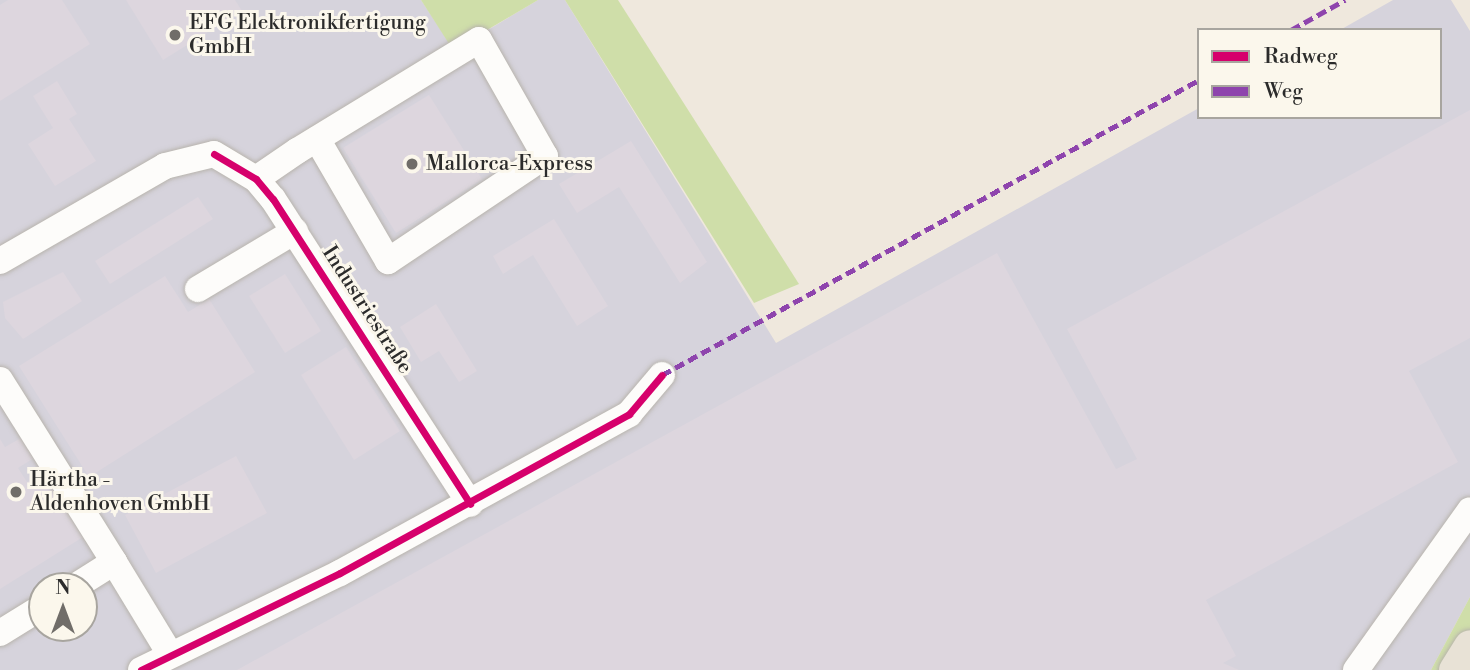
<!DOCTYPE html>
<html>
<head>
<meta charset="utf-8">
<style>
	body { margin:0 }
	#map { position:relative; width:1470px; height:670px; overflow:hidden; background:#efe8dd; font-family:"Libre Bodoni",serif }
	div>[style] { position:absolute }
	.industrial>* { inset:0; background:#d6d3dc }
	.green>* { inset:0; background:#cfdea9 }
	.building>* { inset:0; background:#ddd6de }
	.roads { filter:drop-shadow(0 0 2px #b8b4ad) drop-shadow(0 0 2px #b8b4ad) }
	.minor>* { height:26px; margin:-13px; padding:0 13px; transform-origin:13px; border-radius:13px; background:#fdfcfa }
	.major>* { height:33px; margin:-16.5px; padding:0 16.5px; transform-origin:16.5px; border-radius:16.5px; background:#e8e2d6 }
	.quiet>* { height:5px; margin-top:-2.5px; transform-origin:0; background:repeating-linear-gradient(90deg,#8e44ad 0 10px,transparent 0 15px) }
	.cycleway>* { height:7px; margin:-3.5px; padding:0 3.5px; transform-origin:3.5px; border-radius:3.5px; background:#d6006c }
	.dots>* { width:19px; height:19px; translate:-50% -50%; box-sizing:border-box; border:4px solid #fbf7ec; border-radius:50% }
	span { translate:-50% -50%; white-space:nowrap; text-align:center; line-height:1.15; -webkit-text-stroke:6px #fbf7ec; paint-order:stroke }
	.poi-label { font-size:21px; color:#2b2b2b }
	.left { translate:0 -50%; text-align:left }
	.street-label { font-size:21px; color:#2b2b2b }
	.legend { position:absolute; left:1197px; top:28px; width:245px; height:91px; box-sizing:border-box; background:#fbf7ec; border:2px solid #a8a59f; margin:0; padding:9px 12px; list-style:none; font-size:21px; color:#2b2b2b }
	.legend li { display:flex; align-items:center; gap:14px; height:35px }
	.legend b { width:35px; border:2px solid #a8a59f }
	.north { position:absolute; left:28px; top:572px; width:70px; height:70px; box-sizing:border-box; background:#fbf7ec; border:2px solid #a8a59f; border-radius:50%; rotate:0deg; font-size:19px; font-weight:700; line-height:28px; text-align:center; color:#2b2b2b }
	.north::after { content:''; display:block; margin:auto; width:24px; height:32px; background:#706d69; clip-path:polygon(50% 0,100% 100%,50% 72%,0 100%) }
</style>
</head>
<body>
<div id="map">
	<div class="industrial">
		<i style="clip-path:polygon(evenodd,0 0,421px 0,454px 50px,538px 0,565px 0,776px 343px,1199px 108px,1199px 117px,1440px 117px,1440px 30px,1340px 30px,1393px 0,1451px 0,1470px 31px,1470px 597px,1431px 670px,0 670px,0 0,42px 586px,84px 586px,84px 628px,42px 628px,42px 586px)"></i>
	</div>
	<div class="green">
		<i style="clip-path:polygon(421px 0,538px 0,453px 50px)"></i>
		<i style="clip-path:polygon(565px 0,618px 0,799px 284px,754px 303px)"></i>
		<i style="clip-path:polygon(1470px 597px,1470px 670px,1431px 670px)"></i>
	</div>
	<div class="building">
		<i style="clip-path:polygon(8px 0,62px 0,90px 44px,0 101px,0 5px)"></i>
		<i style="clip-path:polygon(126px 0,235px 0,242px 11px,163px 60px)"></i>
		<i style="clip-path:polygon(57px 81px,77px 114px,69px 119px,96px 161px,55px 186px,28px 144px,53px 128px,33px 96px)"></i>
		<i style="clip-path:polygon(429px 95px,482px 179px,396px 233px,343px 148px)"></i>
		<i style="clip-path:polygon(1470px 110px,1470px 338px,1409px 371px,1458px 462px,1206px 600px,1236px 656px,1223px 663px,1239px 670px,237px 670px,997px 253px,1116px 469px,1137px 459px,1067px 329px)"></i>
		<i style="clip-path:polygon(631px 141px,707px 262px,680px 283px,619px 187px,577px 213px,559px 184px)"></i>
		<i style="clip-path:polygon(198px 197px,213px 219px,110px 284px,95px 261px)"></i>
		<i style="clip-path:polygon(554px 219px,608px 306px,577px 326px,533px 255px,503px 274px,493px 256px)"></i>
		<i style="clip-path:polygon(63px 272px,82px 301px,23px 339px,5px 318px,3px 302px)"></i>
		<i style="clip-path:polygon(285px 274px,321px 331px,285px 353px,249px 296px)"></i>
		<i style="clip-path:polygon(165px 276px,188px 312px,209px 299px,255px 372px,89px 477px,19px 366px)"></i>
		<i style="clip-path:polygon(436px 304px,477px 371px,459px 382px,439px 351px,421px 362px,400px 327px)"></i>
		<i style="clip-path:polygon(346px 347px,400px 431px,354px 460px,301px 375px)"></i>
		<i style="clip-path:polygon(21px 438px,34px 458px,18px 468px,27px 482px,42px 472px,83px 537px,0 589px,0 439px,5px 447px)"></i>
		<i style="clip-path:polygon(236px 456px,267px 513px,156px 573px,125px 515px)"></i>
	</div>
	<div class="roads">
		<div class="minor">
			<i style="left:256px;top:179px;width:50px;rotate:-34.3deg"></i>
			<i style="left:297px;top:151px;width:213px;rotate:-31.4deg"></i>
			<i style="left:479px;top:40px;width:133px;rotate:60.4deg"></i>
			<i style="left:545px;top:156px;width:189px;rotate:146.2deg"></i>
			<i style="left:388px;top:261px;width:141px;rotate:-120.2deg"></i>
			<i style="left:0;top:261px;width:190px;rotate:-29.9deg"></i>
			<i style="left:165px;top:166px;width:50px;rotate:-13.8deg"></i>
			<i style="left:214px;top:154px;width:49px;rotate:30.8deg"></i>
			<i style="left:256px;top:179px;width:26px;rotate:50deg"></i>
			<i style="left:273px;top:199px;width:363px;rotate:57.1deg"></i>
			<i style="left:198px;top:289px;width:113px;rotate:-30.9deg"></i>
			<i style="left:0;top:380px;width:215px;rotate:57.9deg"></i>
			<i style="left:76px;top:586px;width:45px;rotate:-32.3deg"></i>
			<i style="left:114px;top:562px;width:108px;rotate:58.7deg"></i>
			<i style="left:0;top:633px;width:49px;rotate:-31.8deg"></i>
			<i style="left:141px;top:670px;width:221px;rotate:-26deg"></i>
			<i style="left:340px;top:573px;width:330px;rotate:-28.8deg"></i>
			<i style="left:629px;top:414px;width:51px;rotate:-49.8deg"></i>
			<i style="left:1356px;top:670px;width:196px;rotate:-54.5deg"></i>
		</div>
		<div class="major">
			<i style="left:1455px;top:670px;width:28px;rotate:-58deg"></i>
		</div>
	</div>
	<div class="quiet">
		<i style="left:1291px;top:30px;width:62px;rotate:-29.1deg"></i>
		<i style="left:662px;top:375px;width:613px;rotate:-28.78deg"></i>
	</div>
	<div class="cycleway">
		<i style="left:214px;top:154px;width:49px;rotate:30.8deg"></i>
		<i style="left:256px;top:179px;width:26px;rotate:50deg"></i>
		<i style="left:273px;top:199px;width:363px;rotate:57.1deg"></i>
		<i style="left:141px;top:670px;width:221px;rotate:-26deg"></i>
		<i style="left:340px;top:573px;width:330px;rotate:-28.8deg"></i>
		<i style="left:629px;top:414px;width:51px;rotate:-49.8deg"></i>
	</div>
	<div class="dots">
		<i style="left:175px;top:35px;background:#706d69"></i>
		<i style="left:412px;top:164px;background:#706d69"></i>
		<i style="left:16px;top:492px;background:#706d69"></i>
	</div>
	<div class="poi-label">
		<span class="left" style="left:189px;top:35px">EFG Elektronikfertigung<br>GmbH</span>
		<span class="left" style="left:426px;top:164px">Mallorca-Express</span>
		<span class="left" style="left:30px;top:492px">Härtha -<br>Aldenhoven GmbH</span>
	</div>
	<div class="street-label">
		<span style="left:367px;top:310px;rotate:57deg">Industriestraße</span>
	</div>
	<ul class="legend">
	<li><b style="height:9px;background:#d6006c"></b>Radweg</li>
	<li><b style="height:9px;background:#8e44ad"></b>Weg</li>
	</ul>
	<div class="north">N</div>
</div>
</body>
</html>
